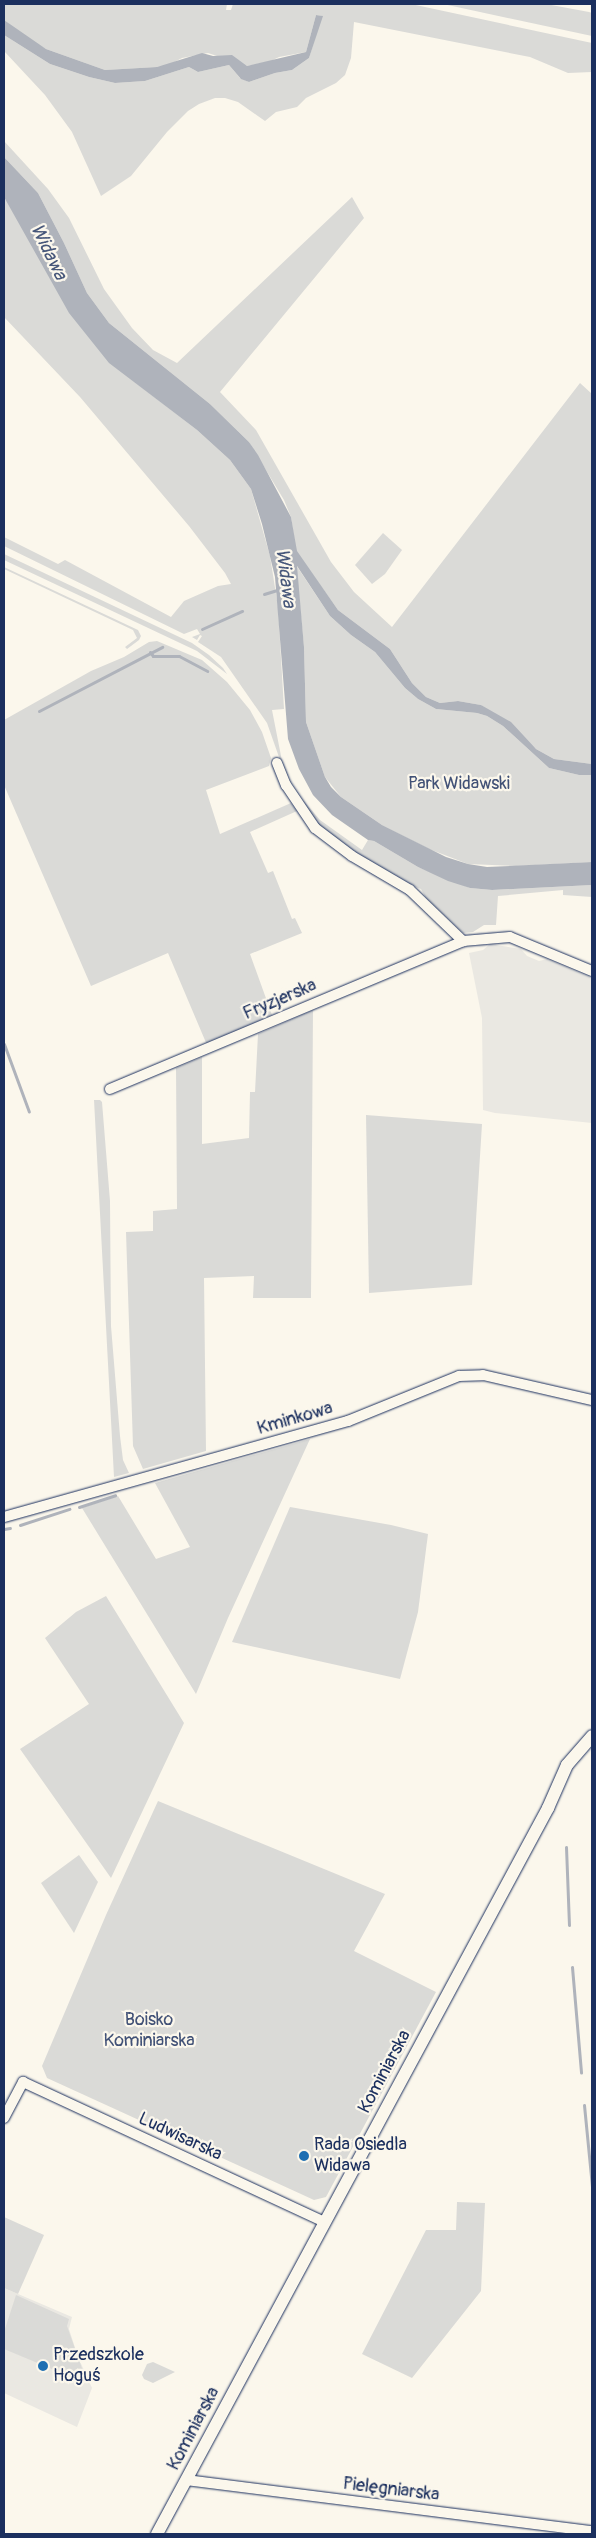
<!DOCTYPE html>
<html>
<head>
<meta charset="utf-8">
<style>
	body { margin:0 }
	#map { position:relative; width:596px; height:2538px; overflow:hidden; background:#fbf7ec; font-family:Pangolin,sans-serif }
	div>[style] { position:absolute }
	.built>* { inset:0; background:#eae8e2 }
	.green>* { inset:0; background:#dadad7 }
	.water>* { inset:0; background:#afb3bb }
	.stream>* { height:3px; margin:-1.5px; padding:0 1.5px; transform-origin:1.5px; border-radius:1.5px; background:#afb3bb }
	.roads { filter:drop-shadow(0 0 1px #1b2f5e) drop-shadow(0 0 1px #1b2f5e) }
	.minor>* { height:10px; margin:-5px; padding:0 5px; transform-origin:5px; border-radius:5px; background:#fbf7ec }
	.tertiary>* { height:12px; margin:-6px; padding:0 6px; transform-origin:6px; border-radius:6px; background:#fbf7ec }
	.dots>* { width:14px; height:14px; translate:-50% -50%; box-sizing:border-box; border:2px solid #fbf7ec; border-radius:50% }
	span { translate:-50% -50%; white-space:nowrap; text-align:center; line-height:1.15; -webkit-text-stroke:4.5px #fbf7ec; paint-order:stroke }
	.park-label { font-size:18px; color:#415176 }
	.street-label { font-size:18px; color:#1b2f5e }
	.poi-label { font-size:18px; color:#1b2f5e }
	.left { translate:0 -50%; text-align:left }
	.water-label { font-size:19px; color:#47577a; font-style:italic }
	.frame { position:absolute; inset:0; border:5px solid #1b2f5e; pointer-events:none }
</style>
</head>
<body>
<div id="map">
	<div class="built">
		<i style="clip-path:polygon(490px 944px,521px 949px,527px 956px,539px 961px,547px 959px,592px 978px,592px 1123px,495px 1113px,483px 1110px,482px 1018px,469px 953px,483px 950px)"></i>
		<i style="clip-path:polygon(4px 2288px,72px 2317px,69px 2329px,78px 2357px,92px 2388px,77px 2427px,4px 2393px)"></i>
	</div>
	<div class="green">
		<i style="clip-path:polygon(4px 4px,227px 4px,226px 10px,231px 10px,233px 4px,411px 4px,592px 43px,592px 72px,568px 73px,530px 57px,354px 22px,351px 58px,345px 75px,336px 83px,306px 98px,297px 107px,276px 112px,265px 121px,238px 102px,225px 98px,215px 98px,199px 104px,188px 111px,167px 132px,131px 176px,101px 196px,72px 132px,45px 95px,4px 51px,4px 35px,50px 64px,89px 77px,115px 83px,145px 81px,189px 67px,198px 72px,229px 65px,240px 78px,249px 82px,275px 73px,292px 70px,309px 58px,322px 16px,316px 15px,306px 52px,279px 57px,271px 61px,247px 66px,208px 53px,182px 58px,169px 65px,157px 67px,105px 70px,46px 49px,25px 37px,4px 20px)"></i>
		<i style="clip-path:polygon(443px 4px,546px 4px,589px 12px,592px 13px,592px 36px)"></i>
		<i style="clip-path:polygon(4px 141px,48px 189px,69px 218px,104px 289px,132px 328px,153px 350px,177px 363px,352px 197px,364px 218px,220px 392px,256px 430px,331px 562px,354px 592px,392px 627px,580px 383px,592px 394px,592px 764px,554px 759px,536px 749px,481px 705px,458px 701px,440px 703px,426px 697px,412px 683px,390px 649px,338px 610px,296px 551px,291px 517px,284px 500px,249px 442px,210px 404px,109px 323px,87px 293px,64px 243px,38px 193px,4px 157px)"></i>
		<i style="clip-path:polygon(4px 197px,132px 380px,197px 430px,230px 460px,251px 489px,270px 556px,278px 607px,284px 709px,272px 710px,282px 761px,288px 776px,286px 777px,267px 723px,221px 657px,198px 642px,202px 636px,200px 635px,197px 640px,192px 637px,200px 634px,197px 629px,184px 634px,4px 546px,4px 537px,58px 564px,65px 560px,171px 617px,184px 601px,218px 586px,231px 584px,225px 573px,189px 526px,80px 397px,4px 317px)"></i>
		<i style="clip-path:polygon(383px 533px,402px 550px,385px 574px,372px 584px,355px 565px)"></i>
		<i style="clip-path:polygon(4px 554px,192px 643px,209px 655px,223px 668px,227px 674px,197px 651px,4px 560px)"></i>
		<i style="clip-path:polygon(296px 565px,330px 616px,351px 635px,375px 652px,405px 688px,418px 699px,436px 709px,477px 713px,487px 716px,503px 726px,549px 768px,579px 775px,592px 775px,592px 862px,516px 866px,468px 864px,429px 849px,382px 825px,341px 797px,325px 777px,306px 722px,304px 647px)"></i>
		<i style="clip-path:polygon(4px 567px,138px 630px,141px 636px,139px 640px,127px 649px,125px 647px,137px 638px,133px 630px,4px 569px)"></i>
		<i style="clip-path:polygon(157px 641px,202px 660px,227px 682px,250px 710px,262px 732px,271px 758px,269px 766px,206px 790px,220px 834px,291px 803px,297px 811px,250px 832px,268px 873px,273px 871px,292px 919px,295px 918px,302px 933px,250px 954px,272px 1015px,207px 1045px,168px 953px,91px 986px,4px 785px,4px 720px,91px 671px,124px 657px,149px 642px)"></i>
		<i style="clip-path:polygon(303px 800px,320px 820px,362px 850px,368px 840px,374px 841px,418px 867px,470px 888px,492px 890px,592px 885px,592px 897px,563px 895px,563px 890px,498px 896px,496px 925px,484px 925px,473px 932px,463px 933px,426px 898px,421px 889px,413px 886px,345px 846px,315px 822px)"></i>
		<i style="clip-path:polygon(313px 1010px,311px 1298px,253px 1298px,254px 1276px,204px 1278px,206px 1451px,143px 1469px,133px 1446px,126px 1232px,153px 1231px,153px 1211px,177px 1209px,176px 1068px,202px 1057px,202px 1144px,249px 1138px,250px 1092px,255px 1092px,258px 1034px)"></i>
		<i style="clip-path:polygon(94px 1100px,100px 1100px,102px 1102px,110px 1201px,111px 1326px,120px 1436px,123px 1460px,129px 1473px,114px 1477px)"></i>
		<i style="clip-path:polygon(366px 1115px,482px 1124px,472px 1285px,369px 1293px)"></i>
		<i style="clip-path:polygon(310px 1439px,228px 1618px,196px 1694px,82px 1508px,118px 1496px,156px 1559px,190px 1547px,155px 1483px)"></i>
		<i style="clip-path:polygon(290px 1507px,391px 1525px,428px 1534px,418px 1612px,400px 1679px,232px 1642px)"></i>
		<i style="clip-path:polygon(106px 1596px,184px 1723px,111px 1878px,20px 1749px,89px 1704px,45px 1638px,76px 1612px)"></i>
		<i style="clip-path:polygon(158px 1801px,385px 1894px,354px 1951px,436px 1992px,326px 2197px,314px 2200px,47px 2078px,42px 2066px,106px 1915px)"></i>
		<i style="clip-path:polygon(79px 1855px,98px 1882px,74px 1933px,41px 1883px)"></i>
		<i style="clip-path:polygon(457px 2202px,485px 2203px,481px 2291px,412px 2378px,362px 2354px,426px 2230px,456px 2230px)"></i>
		<i style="clip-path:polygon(4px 2217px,44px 2235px,18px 2294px,4px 2288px)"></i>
		<i style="clip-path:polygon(16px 2295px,69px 2319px,67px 2326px,84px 2374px,76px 2379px,4px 2349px,4px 2332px)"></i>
		<i style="clip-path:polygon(153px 2362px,175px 2372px,153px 2383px,144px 2379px,142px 2375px,147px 2364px)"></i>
	</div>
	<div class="water">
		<i style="clip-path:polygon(316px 15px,323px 16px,309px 58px,292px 70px,275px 73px,249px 82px,241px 79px,229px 65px,198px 72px,189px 67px,145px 81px,115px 83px,89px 77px,50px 64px,4px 35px,4px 20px,46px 49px,105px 70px,157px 67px,202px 53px,213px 56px,232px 55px,247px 66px,306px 52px)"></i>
		<i style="clip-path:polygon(4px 157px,38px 193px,64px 243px,87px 293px,109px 323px,210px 404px,249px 442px,258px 455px,291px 517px,297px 551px,338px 610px,390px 649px,412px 683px,426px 697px,440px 703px,458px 701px,481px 705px,511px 722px,536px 749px,554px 759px,592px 764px,592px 775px,579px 775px,549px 768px,503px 726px,487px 716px,477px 713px,436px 709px,418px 699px,405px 688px,375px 652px,351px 635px,330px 616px,297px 566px,304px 647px,306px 722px,325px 777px,331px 787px,341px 797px,382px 825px,446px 857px,468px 864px,487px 867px,592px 862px,592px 885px,492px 890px,470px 888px,448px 881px,418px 867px,374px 841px,368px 840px,332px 815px,313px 795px,299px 769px,288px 739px,275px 577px,262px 524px,251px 489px,230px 460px,197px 430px,109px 363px,69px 313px,4px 197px)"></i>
	</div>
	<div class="stream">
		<i style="left:264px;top:594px;width:17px;rotate:-17deg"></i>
		<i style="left:202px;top:629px;width:44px;rotate:-24.2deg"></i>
		<i style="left:150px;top:652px;width:5px;rotate:53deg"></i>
		<i style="left:153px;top:656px;width:26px"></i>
		<i style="left:179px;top:656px;width:32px;rotate:28deg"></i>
		<i style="left:39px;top:711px;width:139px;rotate:-27.5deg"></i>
		<i style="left:4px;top:1044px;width:72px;rotate:69.8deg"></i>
		<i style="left:79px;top:1507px;width:38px;rotate:-18deg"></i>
		<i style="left:20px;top:1525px;width:52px;rotate:-18.1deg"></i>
		<i style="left:4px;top:1529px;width:6px;rotate:-9deg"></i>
		<i style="left:566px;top:1847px;width:78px;rotate:87.8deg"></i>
		<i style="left:572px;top:1967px;width:106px;rotate:85.1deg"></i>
		<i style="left:584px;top:2105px;width:82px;rotate:84.4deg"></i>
	</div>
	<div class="roads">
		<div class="minor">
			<i style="left:277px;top:763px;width:24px;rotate:68deg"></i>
			<i style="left:286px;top:785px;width:52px;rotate:56deg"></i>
			<i style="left:315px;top:828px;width:46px;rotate:37.1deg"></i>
			<i style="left:352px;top:856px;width:67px;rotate:30.4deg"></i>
			<i style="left:410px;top:890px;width:74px;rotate:43.9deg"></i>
			<i style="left:110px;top:1089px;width:383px;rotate:-22.7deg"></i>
			<i style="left:463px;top:941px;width:47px;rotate:-4.9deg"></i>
			<i style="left:510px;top:937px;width:89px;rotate:22.5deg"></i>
			<i style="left:4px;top:1517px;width:357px;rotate:-15.6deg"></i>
			<i style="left:348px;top:1421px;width:120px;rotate:-22.1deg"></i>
			<i style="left:459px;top:1376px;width:24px;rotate:-2deg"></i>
			<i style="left:483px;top:1375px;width:112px;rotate:12.9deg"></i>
			<i style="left:4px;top:2118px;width:41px;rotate:-62.2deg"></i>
			<i style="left:23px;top:2082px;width:333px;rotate:24.9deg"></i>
			<i style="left:186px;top:2480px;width:409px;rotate:7.2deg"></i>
		</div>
		<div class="tertiary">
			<i style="left:157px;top:2534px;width:825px;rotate:-61.69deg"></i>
			<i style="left:548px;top:1808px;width:47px;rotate:-66.2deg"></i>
			<i style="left:567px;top:1765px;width:38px;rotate:-49deg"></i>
		</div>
	</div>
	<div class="dots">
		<i style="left:304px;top:2156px;background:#1f6fb2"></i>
		<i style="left:43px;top:2366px;background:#1f6fb2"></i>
	</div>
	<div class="park-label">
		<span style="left:459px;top:784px">Park Widawski</span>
		<span style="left:149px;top:2031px">Boisko<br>Kominiarska</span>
	</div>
	<div class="street-label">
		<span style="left:280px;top:1000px;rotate:-23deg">Fryzjerska</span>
		<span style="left:295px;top:1419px;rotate:-16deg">Kminkowa</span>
		<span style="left:385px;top:2072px;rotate:-62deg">Kominiarska</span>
		<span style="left:180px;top:2137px;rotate:25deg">Ludwisarska</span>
		<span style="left:194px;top:2429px;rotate:-62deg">Kominiarska</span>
		<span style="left:391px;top:2490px;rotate:7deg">Pielęgniarska</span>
	</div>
	<div class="poi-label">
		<span class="left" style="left:314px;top:2156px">Rada Osiedla<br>Widawa</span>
		<span class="left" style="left:53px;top:2366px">Przedszkole<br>Hoguś</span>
	</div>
	<div class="water-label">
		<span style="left:48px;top:252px;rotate:64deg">Widawa</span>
		<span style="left:285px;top:578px;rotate:83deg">Widawa</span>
	</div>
	<div class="frame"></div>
</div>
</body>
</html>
